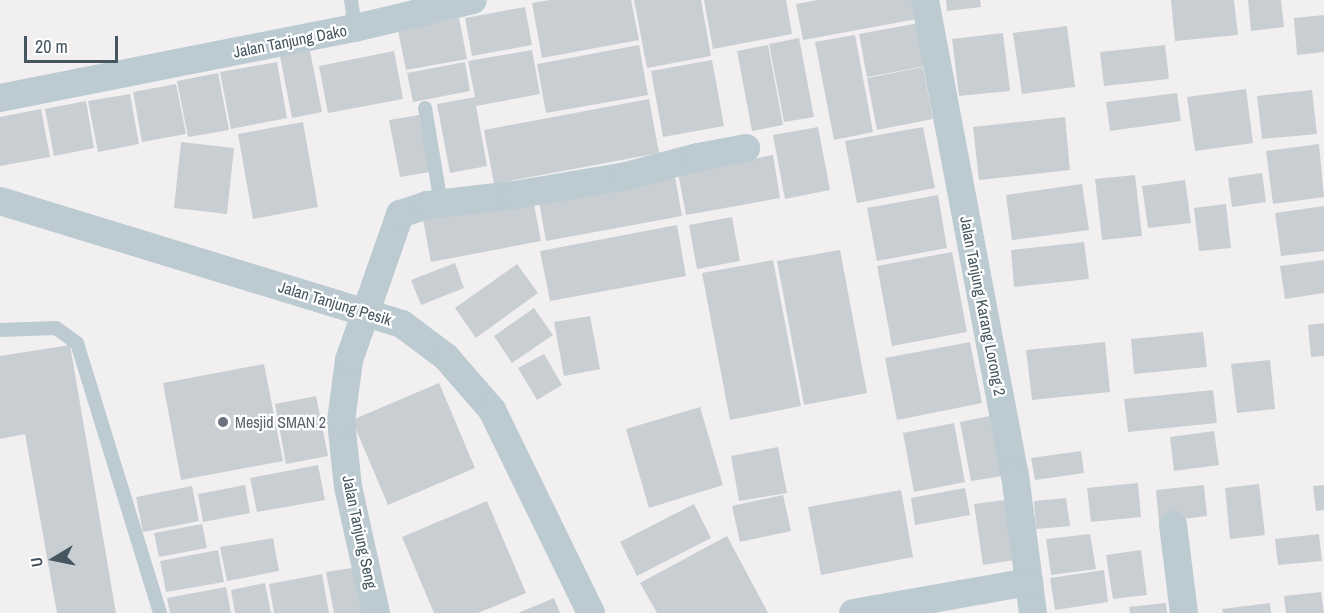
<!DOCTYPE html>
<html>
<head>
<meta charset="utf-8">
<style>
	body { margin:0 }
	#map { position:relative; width:1324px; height:613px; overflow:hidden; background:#f2eff0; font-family:"Archivo Narrow",sans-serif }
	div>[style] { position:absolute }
	.building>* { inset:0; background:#c9ced3 }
	.lane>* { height:14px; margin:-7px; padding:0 7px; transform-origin:7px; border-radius:7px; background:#bccad1 }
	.street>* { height:28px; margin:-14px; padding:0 14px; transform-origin:14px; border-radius:14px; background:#bccad1 }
	.dots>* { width:16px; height:16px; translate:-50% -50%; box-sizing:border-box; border:3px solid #fff; border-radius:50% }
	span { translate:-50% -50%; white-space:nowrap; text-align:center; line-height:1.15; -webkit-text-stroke:4.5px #fff; paint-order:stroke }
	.street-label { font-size:16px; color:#455660 }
	.worship-label { font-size:16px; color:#5b616d }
	.left { translate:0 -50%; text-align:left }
	.north { position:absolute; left:24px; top:529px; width:60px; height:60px; -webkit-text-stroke:4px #fff; paint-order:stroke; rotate:260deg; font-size:16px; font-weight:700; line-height:24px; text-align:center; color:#455660 }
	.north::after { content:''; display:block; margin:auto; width:21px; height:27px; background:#455660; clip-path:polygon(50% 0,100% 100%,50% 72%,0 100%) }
	.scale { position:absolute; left:24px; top:36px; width:94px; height:27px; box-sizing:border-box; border:3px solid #455660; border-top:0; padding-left:8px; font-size:18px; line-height:21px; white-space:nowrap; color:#455660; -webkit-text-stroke:4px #fff; paint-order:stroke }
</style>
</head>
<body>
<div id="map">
	<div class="building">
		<i style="clip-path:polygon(550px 0,631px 0,639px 40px,542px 58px,532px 3px)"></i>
		<i style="clip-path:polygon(634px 0,701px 0,711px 56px,647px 68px)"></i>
		<i style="clip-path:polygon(704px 0,786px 0,792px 34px,713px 49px)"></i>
		<i style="clip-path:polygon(818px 0,913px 0,917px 19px,803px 40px,796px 4px)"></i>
		<i style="clip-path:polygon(946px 0,980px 0,981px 7px,947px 11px)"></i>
		<i style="clip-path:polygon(1171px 0,1234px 0,1238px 35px,1175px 41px)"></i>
		<i style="clip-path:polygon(1248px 0,1281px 0,1284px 27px,1251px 31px)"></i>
		<i style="clip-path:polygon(525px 7px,532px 45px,472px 56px,465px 18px)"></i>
		<i style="clip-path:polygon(1324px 15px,1324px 52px,1297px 55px,1294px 18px)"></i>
		<i style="clip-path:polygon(459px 18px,467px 59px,406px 70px,398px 30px)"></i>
		<i style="clip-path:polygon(919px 23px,926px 66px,867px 77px,859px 34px)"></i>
		<i style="clip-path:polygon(1067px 26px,1075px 87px,1022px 94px,1013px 33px)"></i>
		<i style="clip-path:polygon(1003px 33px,1010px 91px,959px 96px,952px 39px)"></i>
		<i style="clip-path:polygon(855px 35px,873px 132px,834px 140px,815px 42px)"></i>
		<i style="clip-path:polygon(799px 38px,814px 117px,784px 122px,769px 44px)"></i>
		<i style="clip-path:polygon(639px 45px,648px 95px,546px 113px,537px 64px)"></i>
		<i style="clip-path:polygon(768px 45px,783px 125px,752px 131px,737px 51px)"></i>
		<i style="clip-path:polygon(1165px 45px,1169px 79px,1104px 86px,1100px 52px)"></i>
		<i style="clip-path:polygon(532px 50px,540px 94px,476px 106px,487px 166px,450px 173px,437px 104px,475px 97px,468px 61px)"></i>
		<i style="clip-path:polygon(310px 51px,322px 112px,292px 118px,280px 56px)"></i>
		<i style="clip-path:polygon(394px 51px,403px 99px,328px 113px,319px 66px)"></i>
		<i style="clip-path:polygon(712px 60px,724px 126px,663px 137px,651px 71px)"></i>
		<i style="clip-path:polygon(277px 62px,287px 118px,231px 129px,220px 72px)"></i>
		<i style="clip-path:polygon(465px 62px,470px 91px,413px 102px,407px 73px)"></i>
		<i style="clip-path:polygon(923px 67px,933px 119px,877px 130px,867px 78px)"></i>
		<i style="clip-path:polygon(218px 73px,229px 130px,188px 137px,177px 81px)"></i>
		<i style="clip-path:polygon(176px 84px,186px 134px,142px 142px,133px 92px)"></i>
		<i style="clip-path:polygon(1246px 89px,1253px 143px,1195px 151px,1187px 97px)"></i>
		<i style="clip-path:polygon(1312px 90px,1317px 134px,1262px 139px,1257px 96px)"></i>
		<i style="clip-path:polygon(1177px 93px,1181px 121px,1110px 131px,1106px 102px)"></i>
		<i style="clip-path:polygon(130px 94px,139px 144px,98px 152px,88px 101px)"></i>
		<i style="clip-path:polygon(649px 99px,659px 153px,494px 184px,484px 130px)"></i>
		<i style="clip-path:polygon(86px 101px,94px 148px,54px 156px,45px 109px)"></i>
		<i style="clip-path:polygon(41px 109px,50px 157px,0 166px,0 117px)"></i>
		<i style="clip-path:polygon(419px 115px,430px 172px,400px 177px,389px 120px)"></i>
		<i style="clip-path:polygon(1065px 117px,1070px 170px,979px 180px,973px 127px)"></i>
		<i style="clip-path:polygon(303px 122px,318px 207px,253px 219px,238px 134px)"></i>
		<i style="clip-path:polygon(818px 127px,830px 190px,785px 199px,773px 135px)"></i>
		<i style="clip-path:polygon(923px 127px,935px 188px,857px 203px,845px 141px)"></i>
		<i style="clip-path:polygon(181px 142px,234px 148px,227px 214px,174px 208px)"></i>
		<i style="clip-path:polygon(1319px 144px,1324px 197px,1273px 204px,1266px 151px)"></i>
		<i style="clip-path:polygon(773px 155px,780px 198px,686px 215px,678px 173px)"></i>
		<i style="clip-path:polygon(674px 171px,682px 216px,546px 241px,538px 196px)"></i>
		<i style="clip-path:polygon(1262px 173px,1266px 202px,1232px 207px,1228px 178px)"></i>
		<i style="clip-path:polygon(1135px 175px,1142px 236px,1102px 240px,1095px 179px)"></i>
		<i style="clip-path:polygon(1185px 180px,1191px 223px,1148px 228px,1142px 186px)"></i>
		<i style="clip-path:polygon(1082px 184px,1089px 230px,1012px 240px,1006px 195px)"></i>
		<i style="clip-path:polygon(532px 194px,541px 241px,431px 262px,422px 214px)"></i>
		<i style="clip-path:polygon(938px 195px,947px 248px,877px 261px,867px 208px)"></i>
		<i style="clip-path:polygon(1226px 204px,1231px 248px,1199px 251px,1194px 208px)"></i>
		<i style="clip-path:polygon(1324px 206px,1324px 251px,1281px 256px,1275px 213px)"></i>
		<i style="clip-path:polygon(732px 217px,740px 261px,697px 269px,689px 225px)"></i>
		<i style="clip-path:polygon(677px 225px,686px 276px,550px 301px,540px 251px)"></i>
		<i style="clip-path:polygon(1084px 242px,1089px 279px,1014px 287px,1011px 250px)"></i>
		<i style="clip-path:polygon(840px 250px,867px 393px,804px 405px,777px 261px)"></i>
		<i style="clip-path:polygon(952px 252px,967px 332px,892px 346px,877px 266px)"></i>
		<i style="clip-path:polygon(773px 260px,801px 406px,730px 420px,702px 273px)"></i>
		<i style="clip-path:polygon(1324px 260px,1324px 293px,1285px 299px,1280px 266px)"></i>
		<i style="clip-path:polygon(455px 263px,464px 288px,421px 305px,411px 280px)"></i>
		<i style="clip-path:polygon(517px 264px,538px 293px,476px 338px,455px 308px)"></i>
		<i style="clip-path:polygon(534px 308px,553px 335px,512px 363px,494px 336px)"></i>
		<i style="clip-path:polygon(590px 316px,600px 369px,564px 376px,554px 322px)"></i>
		<i style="clip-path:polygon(1324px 323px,1324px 356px,1311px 357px,1308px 325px)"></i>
		<i style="clip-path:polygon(1203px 332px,1207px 367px,1134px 374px,1131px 339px)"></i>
		<i style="clip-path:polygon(970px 342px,982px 403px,897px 420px,885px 358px)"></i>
		<i style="clip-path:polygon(1105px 342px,1110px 392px,1032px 400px,1026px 350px)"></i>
		<i style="clip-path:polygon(70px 345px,116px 613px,57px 613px,25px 434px,0 439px,0 356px)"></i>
		<i style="clip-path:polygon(544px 354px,562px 385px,537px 400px,518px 368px)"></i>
		<i style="clip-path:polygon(1270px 360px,1275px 409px,1237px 413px,1231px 364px)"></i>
		<i style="clip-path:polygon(264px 364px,283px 461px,181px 480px,163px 383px)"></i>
		<i style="clip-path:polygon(439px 383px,475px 468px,388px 505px,352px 420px)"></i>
		<i style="clip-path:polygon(1213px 390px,1217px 423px,1128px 432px,1124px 399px)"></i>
		<i style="clip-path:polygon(316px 396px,328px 456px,286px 464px,275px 404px)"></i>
		<i style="clip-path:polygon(700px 407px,723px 485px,649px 508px,626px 429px)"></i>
		<i style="clip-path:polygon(999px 414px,1010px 475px,971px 481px,960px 422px)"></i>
		<i style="clip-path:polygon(954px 423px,965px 482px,914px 492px,903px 433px)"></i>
		<i style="clip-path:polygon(1214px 431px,1219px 465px,1174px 471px,1170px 437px)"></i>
		<i style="clip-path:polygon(778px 447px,787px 493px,739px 501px,731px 456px)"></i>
		<i style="clip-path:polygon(1081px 451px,1084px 473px,1035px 480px,1031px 458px)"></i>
		<i style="clip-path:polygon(318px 465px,325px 500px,257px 512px,250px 478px)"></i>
		<i style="clip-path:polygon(1138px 483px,1141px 517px,1091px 522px,1087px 488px)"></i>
		<i style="clip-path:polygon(1259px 484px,1265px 535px,1230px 539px,1225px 488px)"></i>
		<i style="clip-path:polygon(245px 485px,250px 513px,203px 522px,198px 494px)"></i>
		<i style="clip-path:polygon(1204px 485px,1207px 516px,1159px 522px,1156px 490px)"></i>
		<i style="clip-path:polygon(1324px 485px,1324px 510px,1316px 511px,1313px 486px)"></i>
		<i style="clip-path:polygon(192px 486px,199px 521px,143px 532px,136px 497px)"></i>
		<i style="clip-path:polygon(965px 488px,970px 515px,915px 525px,911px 498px)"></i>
		<i style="clip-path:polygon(901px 490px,913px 557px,821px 575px,808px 507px)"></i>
		<i style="clip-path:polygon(783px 495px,791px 531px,740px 542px,732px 506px)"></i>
		<i style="clip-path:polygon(1066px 498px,1070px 526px,1036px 529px,1034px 501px)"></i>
		<i style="clip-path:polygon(1005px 500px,1015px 560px,983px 565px,974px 504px)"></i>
		<i style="clip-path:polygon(487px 501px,526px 593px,478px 613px,434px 613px,402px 537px)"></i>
		<i style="clip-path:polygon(694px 504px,711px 538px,637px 576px,620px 542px)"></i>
		<i style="clip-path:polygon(202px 524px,207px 548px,159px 557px,154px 533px)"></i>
		<i style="clip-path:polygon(1090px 534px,1096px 569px,1051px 575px,1046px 539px)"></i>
		<i style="clip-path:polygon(1319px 534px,1322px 561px,1278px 565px,1275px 539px)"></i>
		<i style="clip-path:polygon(727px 536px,768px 613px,657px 613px,640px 583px)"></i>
		<i style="clip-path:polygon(273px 538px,279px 571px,227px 581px,220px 547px)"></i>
		<i style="clip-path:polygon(218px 550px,224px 582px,166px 592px,160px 561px)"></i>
		<i style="clip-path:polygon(1141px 550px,1147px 595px,1113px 599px,1106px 555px)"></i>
		<i style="clip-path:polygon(358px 567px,365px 613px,334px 613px,326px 572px)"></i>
		<i style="clip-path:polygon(1104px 570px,1108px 602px,1055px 610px,1050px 578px)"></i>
		<i style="clip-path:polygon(322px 574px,329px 613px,274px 613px,269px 584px)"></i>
		<i style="clip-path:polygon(265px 583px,271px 613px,235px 613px,231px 590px)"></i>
		<i style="clip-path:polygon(226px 587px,231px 613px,170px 613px,167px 598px)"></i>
		<i style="clip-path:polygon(1321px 592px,1324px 613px,1286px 613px,1284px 596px)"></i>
		<i style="clip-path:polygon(554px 598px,560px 613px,518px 613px)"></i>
		<i style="clip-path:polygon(1166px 603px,1167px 613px,1130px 613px,1129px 607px)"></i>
		<i style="clip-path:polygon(1270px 603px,1271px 613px,1223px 613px,1222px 609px)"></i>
	</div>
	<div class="lane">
		<i style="left:351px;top:0;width:28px;rotate:82deg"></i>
		<i style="left:425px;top:108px;width:97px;rotate:80.5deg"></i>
		<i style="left:0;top:330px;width:56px;rotate:-2deg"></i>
		<i style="left:56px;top:328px;width:26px;rotate:36deg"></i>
		<i style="left:77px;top:343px;width:282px;rotate:72.9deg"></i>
	</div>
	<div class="street">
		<i style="left:925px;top:0;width:483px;rotate:79.3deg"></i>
		<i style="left:1015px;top:475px;width:139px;rotate:82.6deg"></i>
		<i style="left:0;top:98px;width:362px;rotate:-11.2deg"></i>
		<i style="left:355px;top:28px;width:121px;rotate:-13.3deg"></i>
		<i style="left:0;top:201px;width:420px;rotate:17deg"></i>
		<i style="left:402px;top:324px;width:55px;rotate:36.9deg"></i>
		<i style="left:446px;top:357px;width:70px;rotate:49deg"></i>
		<i style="left:492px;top:410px;width:226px;rotate:64deg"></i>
		<i style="left:1173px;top:525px;width:89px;rotate:82.9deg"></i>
		<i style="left:376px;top:613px;width:129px;rotate:-102.5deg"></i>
		<i style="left:348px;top:487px;width:66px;rotate:-96.1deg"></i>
		<i style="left:341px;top:421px;width:62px;rotate:-82.5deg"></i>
		<i style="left:349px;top:360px;width:155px;rotate:-70.7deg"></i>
		<i style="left:400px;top:214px;width:28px;rotate:-18deg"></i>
		<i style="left:427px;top:205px;width:88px;rotate:-6.6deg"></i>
		<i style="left:514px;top:195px;width:114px;rotate:-9.6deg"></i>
		<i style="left:626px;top:176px;width:74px;rotate:-14.8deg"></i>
		<i style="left:698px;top:157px;width:49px;rotate:-10.6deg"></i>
		<i style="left:853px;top:613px;width:179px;rotate:-10deg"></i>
	</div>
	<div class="dots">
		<i style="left:223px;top:422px;background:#6b7280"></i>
	</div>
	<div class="street-label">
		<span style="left:290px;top:41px;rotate:-11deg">Jalan Tanjung Dako</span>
		<span style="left:335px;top:303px;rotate:17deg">Jalan Tanjung Pesik</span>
		<span style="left:983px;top:306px;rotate:79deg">Jalan Tanjung Karang Lorong 2</span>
		<span style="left:360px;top:532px;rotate:78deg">Jalan Tanjung Seng</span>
	</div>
	<div class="worship-label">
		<span class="left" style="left:235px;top:422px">Mesjid SMAN 2</span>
	</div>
	<div class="north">U</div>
	<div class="scale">20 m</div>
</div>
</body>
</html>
